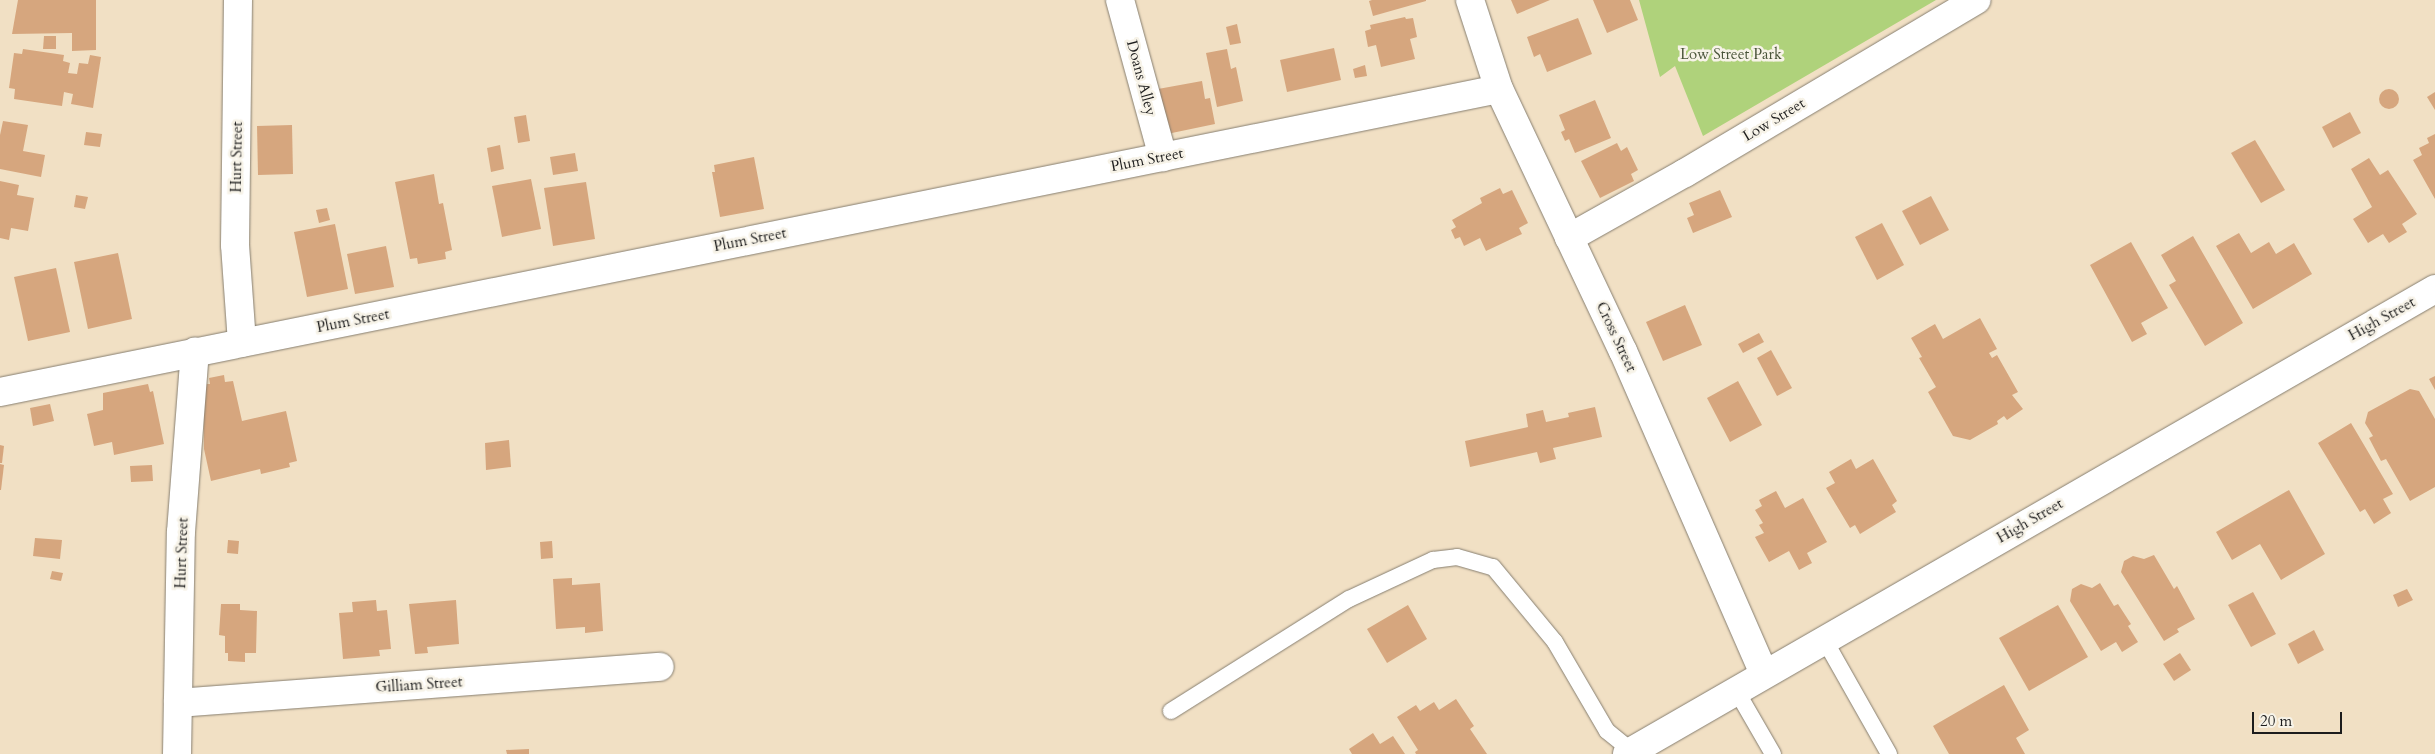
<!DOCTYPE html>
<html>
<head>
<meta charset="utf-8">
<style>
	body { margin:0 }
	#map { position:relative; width:2435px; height:754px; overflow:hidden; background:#f1e0c4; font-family:Cardo,serif }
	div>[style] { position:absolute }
	.green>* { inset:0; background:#afd27b }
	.building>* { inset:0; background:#d6a67e }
	.round { border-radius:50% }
	.roads { filter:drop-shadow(0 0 1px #867e70) drop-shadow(0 0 1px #867e70) }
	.lane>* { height:16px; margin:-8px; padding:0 8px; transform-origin:8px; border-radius:8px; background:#fff }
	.street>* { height:28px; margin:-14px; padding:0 14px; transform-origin:14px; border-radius:14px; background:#fff }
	span { translate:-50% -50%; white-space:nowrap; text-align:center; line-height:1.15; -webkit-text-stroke:5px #f7f3e8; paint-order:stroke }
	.park-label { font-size:15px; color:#485338 }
	.street-label { font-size:15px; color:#1c1c1c }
	.scale { position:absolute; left:2252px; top:712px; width:90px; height:22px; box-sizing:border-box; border:2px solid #1c1c1c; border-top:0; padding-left:6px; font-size:15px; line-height:18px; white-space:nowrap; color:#1c1c1c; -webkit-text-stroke:4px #f7f3e8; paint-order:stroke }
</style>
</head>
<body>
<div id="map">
	<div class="green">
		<i style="clip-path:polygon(1639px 0,1936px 0,1703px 136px,1675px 66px,1660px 77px)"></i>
	</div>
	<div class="building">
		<i style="clip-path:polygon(18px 0,96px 0,96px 50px,72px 51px,72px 33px,12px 34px)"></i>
		<i style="clip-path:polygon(1372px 0,1426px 0,1426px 1px,1373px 16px,1369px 1px)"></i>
		<i style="clip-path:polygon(1511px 0,1550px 0,1517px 14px)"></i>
		<i style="clip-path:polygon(1593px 0,1630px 0,1638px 20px,1607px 33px)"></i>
		<i style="clip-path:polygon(1405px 17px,1406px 19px,1413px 18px,1417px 37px,1410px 39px,1415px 59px,1381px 67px,1376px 45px,1368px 47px,1365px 31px,1371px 29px,1370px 25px)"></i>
		<i style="clip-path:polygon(1578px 18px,1592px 54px,1547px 72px,1540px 54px,1534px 57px,1527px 37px)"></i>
		<i style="clip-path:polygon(1237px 24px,1241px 43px,1230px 45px,1226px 27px)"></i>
		<i style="clip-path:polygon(44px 36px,56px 36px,56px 49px,43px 49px)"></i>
		<i style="clip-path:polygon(1334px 48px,1341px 80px,1287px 92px,1280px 60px)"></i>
		<i style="clip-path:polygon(23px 49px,64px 55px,63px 61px,70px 63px,68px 73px,77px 74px,79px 63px,88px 64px,90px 55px,101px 57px,93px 108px,71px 104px,73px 94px,64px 92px,62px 106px,14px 99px,15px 89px,9px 88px,14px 53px,22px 54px)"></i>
		<i style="clip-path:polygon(1227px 49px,1231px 69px,1236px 67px,1243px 101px,1217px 107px,1206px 53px)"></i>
		<i style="clip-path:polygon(1365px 65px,1367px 76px,1355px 78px,1353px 69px)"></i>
		<i style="clip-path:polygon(1202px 81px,1205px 99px,1210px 98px,1215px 124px,1167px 134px,1158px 89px)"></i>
		<i class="round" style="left:2379px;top:89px;width:20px;height:20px"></i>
		<i style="clip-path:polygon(2435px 92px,2435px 110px,2427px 97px)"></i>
		<i style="clip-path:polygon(1595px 100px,1611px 138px,1575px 153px,1569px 139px,1565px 141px,1561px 132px,1565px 130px,1559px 115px)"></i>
		<i style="clip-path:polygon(2350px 112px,2361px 133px,2333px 148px,2322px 127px)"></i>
		<i style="clip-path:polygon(526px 115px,530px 141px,518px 143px,514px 117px)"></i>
		<i style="clip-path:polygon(3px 121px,28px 125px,23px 151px,45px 155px,41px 177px,0 169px,0 135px)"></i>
		<i style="clip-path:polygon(292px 125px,293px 174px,258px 175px,257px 126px)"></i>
		<i style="clip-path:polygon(86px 132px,102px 134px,100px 147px,84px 145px)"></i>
		<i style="clip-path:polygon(2435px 134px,2435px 199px,2413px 160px,2422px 155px,2419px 148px,2429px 143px,2427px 138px)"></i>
		<i style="clip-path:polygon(2255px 140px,2285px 190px,2261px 203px,2231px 153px)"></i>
		<i style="clip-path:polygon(1617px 143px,1621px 151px,1627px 147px,1638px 170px,1631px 174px,1634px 181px,1600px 198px,1581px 161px)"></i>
		<i style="clip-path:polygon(500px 145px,504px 169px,491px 172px,487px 148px)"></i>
		<i style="clip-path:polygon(575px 153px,578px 171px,553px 175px,550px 157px)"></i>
		<i style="clip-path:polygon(754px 157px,764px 209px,720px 217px,712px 172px,715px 172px,714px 165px)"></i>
		<i style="clip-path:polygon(2369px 158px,2380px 175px,2388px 170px,2417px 214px,2402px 224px,2407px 232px,2389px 243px,2383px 234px,2368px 243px,2353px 219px,2372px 207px,2351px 169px)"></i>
		<i style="clip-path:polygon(434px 174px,439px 204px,443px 203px,452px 250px,445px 252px,446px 259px,418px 264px,417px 258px,410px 259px,395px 182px)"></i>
		<i style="clip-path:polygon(531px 179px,541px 229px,502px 237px,492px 186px)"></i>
		<i style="clip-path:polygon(0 181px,19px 185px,17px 195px,34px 198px,28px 231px,11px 228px,9px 240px,0 238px)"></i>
		<i style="clip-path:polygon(586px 182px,595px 239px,553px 246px,544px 188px)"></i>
		<i style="clip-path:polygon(1500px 188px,1503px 194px,1512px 190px,1528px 223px,1519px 228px,1522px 234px,1486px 251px,1480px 238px,1464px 246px,1460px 237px,1455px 239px,1451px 230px,1456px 227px,1452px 220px,1482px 203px,1480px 198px)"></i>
		<i style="clip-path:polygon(1720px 190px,1732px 217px,1693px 233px,1687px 218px,1694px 215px,1689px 203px)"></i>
		<i style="clip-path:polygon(76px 195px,88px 197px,85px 209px,74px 207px)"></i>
		<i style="clip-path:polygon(1931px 196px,1949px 230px,1920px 245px,1902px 211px)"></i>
		<i style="clip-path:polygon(327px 208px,330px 220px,319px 223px,316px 210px)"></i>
		<i style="clip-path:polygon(1882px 223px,1904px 265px,1877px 280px,1855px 237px)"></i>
		<i style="clip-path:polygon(335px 224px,348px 289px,307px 297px,294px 232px)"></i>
		<i style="clip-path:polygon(2239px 233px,2251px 253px,2269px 242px,2276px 254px,2294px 243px,2312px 274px,2253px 309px,2216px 246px)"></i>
		<i style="clip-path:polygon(2193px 236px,2243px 323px,2205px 346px,2169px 285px,2176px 281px,2161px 255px)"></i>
		<i style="clip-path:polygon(2131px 242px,2168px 308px,2141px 323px,2147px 334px,2132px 342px,2090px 265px)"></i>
		<i style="clip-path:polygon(386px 246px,394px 287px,355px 294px,347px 254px)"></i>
		<i style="clip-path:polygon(118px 253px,132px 319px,88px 329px,74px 262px)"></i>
		<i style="clip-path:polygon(56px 268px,70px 332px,28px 341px,14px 277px)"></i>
		<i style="clip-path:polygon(1685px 305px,1702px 345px,1663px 361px,1646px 322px)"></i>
		<i style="clip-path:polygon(1980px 318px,1997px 349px,1989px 353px,1992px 358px,1997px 355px,2018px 392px,2012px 395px,2023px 409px,2007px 420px,2004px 416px,1997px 421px,1998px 424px,1970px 440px,1953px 436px,1928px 392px,1936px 387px,1919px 358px,1922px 357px,1911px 338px,1935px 324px,1943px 339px)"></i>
		<i style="clip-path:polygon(1759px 333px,1764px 342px,1743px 353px,1738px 344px)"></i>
		<i style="clip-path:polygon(1771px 350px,1792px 388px,1777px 396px,1757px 358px)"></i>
		<i style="clip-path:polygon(224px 375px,225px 382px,233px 381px,242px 421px,286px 411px,297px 461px,289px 463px,290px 467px,261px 474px,260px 469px,211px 481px,204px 449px,203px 384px,210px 384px,209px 378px)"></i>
		<i style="clip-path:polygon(2435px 376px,2435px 390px,2429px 379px)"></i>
		<i style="clip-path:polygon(1738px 381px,1762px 425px,1730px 442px,1707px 398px)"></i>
		<i style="clip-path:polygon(148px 384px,150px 392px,153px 391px,164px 444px,114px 455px,112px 442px,94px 446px,87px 414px,103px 410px,103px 393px)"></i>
		<i style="clip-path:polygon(2410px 389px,2419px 391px,2435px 419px,2435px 487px,2410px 501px,2386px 459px,2381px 461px,2369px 438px,2373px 436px,2365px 423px,2368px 412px)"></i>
		<i style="clip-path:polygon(50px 404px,54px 421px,33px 426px,30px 408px)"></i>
		<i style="clip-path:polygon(1595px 407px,1602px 437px,1553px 448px,1556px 459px,1540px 463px,1537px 452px,1470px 467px,1465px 441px,1528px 427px,1526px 414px,1543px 410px,1546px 422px,1569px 417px,1568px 413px)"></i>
		<i style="clip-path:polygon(2351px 423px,2393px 494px,2383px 499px,2391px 513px,2374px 524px,2365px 509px,2360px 512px,2318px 443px)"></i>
		<i style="clip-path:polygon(509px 440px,511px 467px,486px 470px,485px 443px)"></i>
		<i style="clip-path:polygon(0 445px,4px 446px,2px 463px,0 463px)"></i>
		<i style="clip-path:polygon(1851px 459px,1856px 469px,1873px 459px,1897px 501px,1892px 505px,1896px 512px,1860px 534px,1855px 525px,1850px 528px,1826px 488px,1835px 483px,1829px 472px)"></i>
		<i style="clip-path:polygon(0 464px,4px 465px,1px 490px,0 490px)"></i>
		<i style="clip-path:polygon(152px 465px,153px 481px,131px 482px,130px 466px)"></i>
		<i style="clip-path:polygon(2289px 490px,2325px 554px,2281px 580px,2260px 544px,2232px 560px,2216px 532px)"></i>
		<i style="clip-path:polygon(1776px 491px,1785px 508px,1803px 498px,1827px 542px,1807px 553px,1812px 563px,1799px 570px,1789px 551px,1769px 562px,1755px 537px,1764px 533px,1759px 525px,1763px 523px,1755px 510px,1762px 506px,1759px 500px)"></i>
		<i style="clip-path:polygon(35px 538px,62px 540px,60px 559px,33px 556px)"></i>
		<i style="clip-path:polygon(228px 540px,239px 541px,238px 554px,227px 553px)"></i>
		<i style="clip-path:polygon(552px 541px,553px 558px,541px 559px,540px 542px)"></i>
		<i style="clip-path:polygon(2154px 555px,2174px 589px,2177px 586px,2195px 619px,2177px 629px,2179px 632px,2164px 641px,2121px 572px,2124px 561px,2133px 556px,2144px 559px)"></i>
		<i style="clip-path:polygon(52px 571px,63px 573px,61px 581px,50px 579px)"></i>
		<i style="clip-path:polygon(572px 578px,572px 585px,600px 583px,603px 631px,585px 633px,585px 627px,556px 629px,553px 579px)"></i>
		<i style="clip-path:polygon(2100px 583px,2114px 606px,2118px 604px,2131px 624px,2128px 626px,2138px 642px,2122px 652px,2116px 642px,2101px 651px,2070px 601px,2072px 589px,2081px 584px,2092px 588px)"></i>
		<i style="clip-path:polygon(2407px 589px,2413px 600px,2398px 607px,2393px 595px)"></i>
		<i style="clip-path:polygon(2253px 592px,2276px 634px,2251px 647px,2228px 605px)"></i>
		<i style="clip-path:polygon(376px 600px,377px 611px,387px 610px,391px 649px,379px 650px,380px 656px,343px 659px,339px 613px,353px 612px,352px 602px)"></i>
		<i style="clip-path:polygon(456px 600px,459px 644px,427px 647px,428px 653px,415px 654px,409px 604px)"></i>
		<i style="clip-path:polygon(221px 604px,240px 604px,240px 610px,257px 611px,256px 653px,245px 653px,245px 662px,228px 661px,228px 653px,225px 653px,225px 636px,219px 635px)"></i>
		<i style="clip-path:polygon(1408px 605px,1427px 639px,1387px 663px,1367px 629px)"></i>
		<i style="clip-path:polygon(2058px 605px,2088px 657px,2029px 691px,1999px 638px)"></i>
		<i style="clip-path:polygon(2314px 630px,2324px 650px,2298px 664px,2288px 644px)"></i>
		<i style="clip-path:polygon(2180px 653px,2191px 670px,2174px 681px,2163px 664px)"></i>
		<i style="clip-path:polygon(2004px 685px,2029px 730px,2016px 738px,2025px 754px,1949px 754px,1933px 726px)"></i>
		<i style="clip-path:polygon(1456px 699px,1474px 726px,1470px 729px,1487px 754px,1416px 754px,1415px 752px,1418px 750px,1397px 717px,1416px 705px,1420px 711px,1434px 702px,1439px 710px)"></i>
		<i style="clip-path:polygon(1373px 733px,1380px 744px,1393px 736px,1405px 754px,1352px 754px,1349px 749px)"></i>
		<i style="clip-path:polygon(529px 749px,529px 754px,507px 754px,506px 750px)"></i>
	</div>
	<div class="roads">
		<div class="lane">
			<i style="left:1824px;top:639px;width:132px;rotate:60.5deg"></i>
			<i style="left:1736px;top:690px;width:74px;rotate:60deg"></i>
			<i style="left:1171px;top:711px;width:210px;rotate:-32.2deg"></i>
			<i style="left:1349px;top:599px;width:93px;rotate:-24.9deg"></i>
			<i style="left:1433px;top:560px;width:24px;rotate:-7deg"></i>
			<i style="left:1457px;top:557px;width:37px;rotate:16deg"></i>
			<i style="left:1493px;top:567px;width:97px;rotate:50.4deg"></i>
			<i style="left:1555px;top:642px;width:103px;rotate:59.7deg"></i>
			<i style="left:1607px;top:731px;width:32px;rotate:39deg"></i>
		</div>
		<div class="street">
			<i style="left:238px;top:0;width:245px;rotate:90.7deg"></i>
			<i style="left:235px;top:245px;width:98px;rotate:85.9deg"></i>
			<i style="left:1120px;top:0;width:163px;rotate:74.7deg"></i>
			<i style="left:1470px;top:0;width:94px;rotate:72deg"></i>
			<i style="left:1499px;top:89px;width:290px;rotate:64.7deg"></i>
			<i style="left:1623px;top:351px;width:352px;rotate:66.4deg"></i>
			<i style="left:1569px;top:238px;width:133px;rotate:-29.3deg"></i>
			<i style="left:1685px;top:173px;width:339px;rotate:-30.7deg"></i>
			<i style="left:0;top:392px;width:1529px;rotate:-11.43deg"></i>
			<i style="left:178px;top:703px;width:483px;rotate:-4.3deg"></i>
			<i style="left:177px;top:754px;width:222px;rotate:-89deg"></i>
			<i style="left:181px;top:532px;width:181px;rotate:-85.6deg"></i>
			<i style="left:1627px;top:754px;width:932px;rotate:-29.92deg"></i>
		</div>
	</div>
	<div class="park-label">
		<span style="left:1731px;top:55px">Low Street Park</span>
	</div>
	<div class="street-label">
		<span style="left:1141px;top:78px;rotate:75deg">Doans Alley</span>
		<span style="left:1774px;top:120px;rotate:-31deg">Low Street</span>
		<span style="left:237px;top:157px;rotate:-89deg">Hurt Street</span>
		<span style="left:1147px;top:160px;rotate:-11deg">Plum Street</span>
		<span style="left:750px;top:240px;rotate:-11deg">Plum Street</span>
		<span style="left:2382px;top:319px;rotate:-29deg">High Street</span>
		<span style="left:353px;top:321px;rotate:-11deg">Plum Street</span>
		<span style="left:1616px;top:337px;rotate:65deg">Cross Street</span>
		<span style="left:2030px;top:521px;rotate:-30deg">High Street</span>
		<span style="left:182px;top:553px;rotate:-88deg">Hurt Street</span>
		<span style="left:419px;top:685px;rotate:-4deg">Gilliam Street</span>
	</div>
	<div class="scale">20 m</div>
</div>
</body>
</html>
